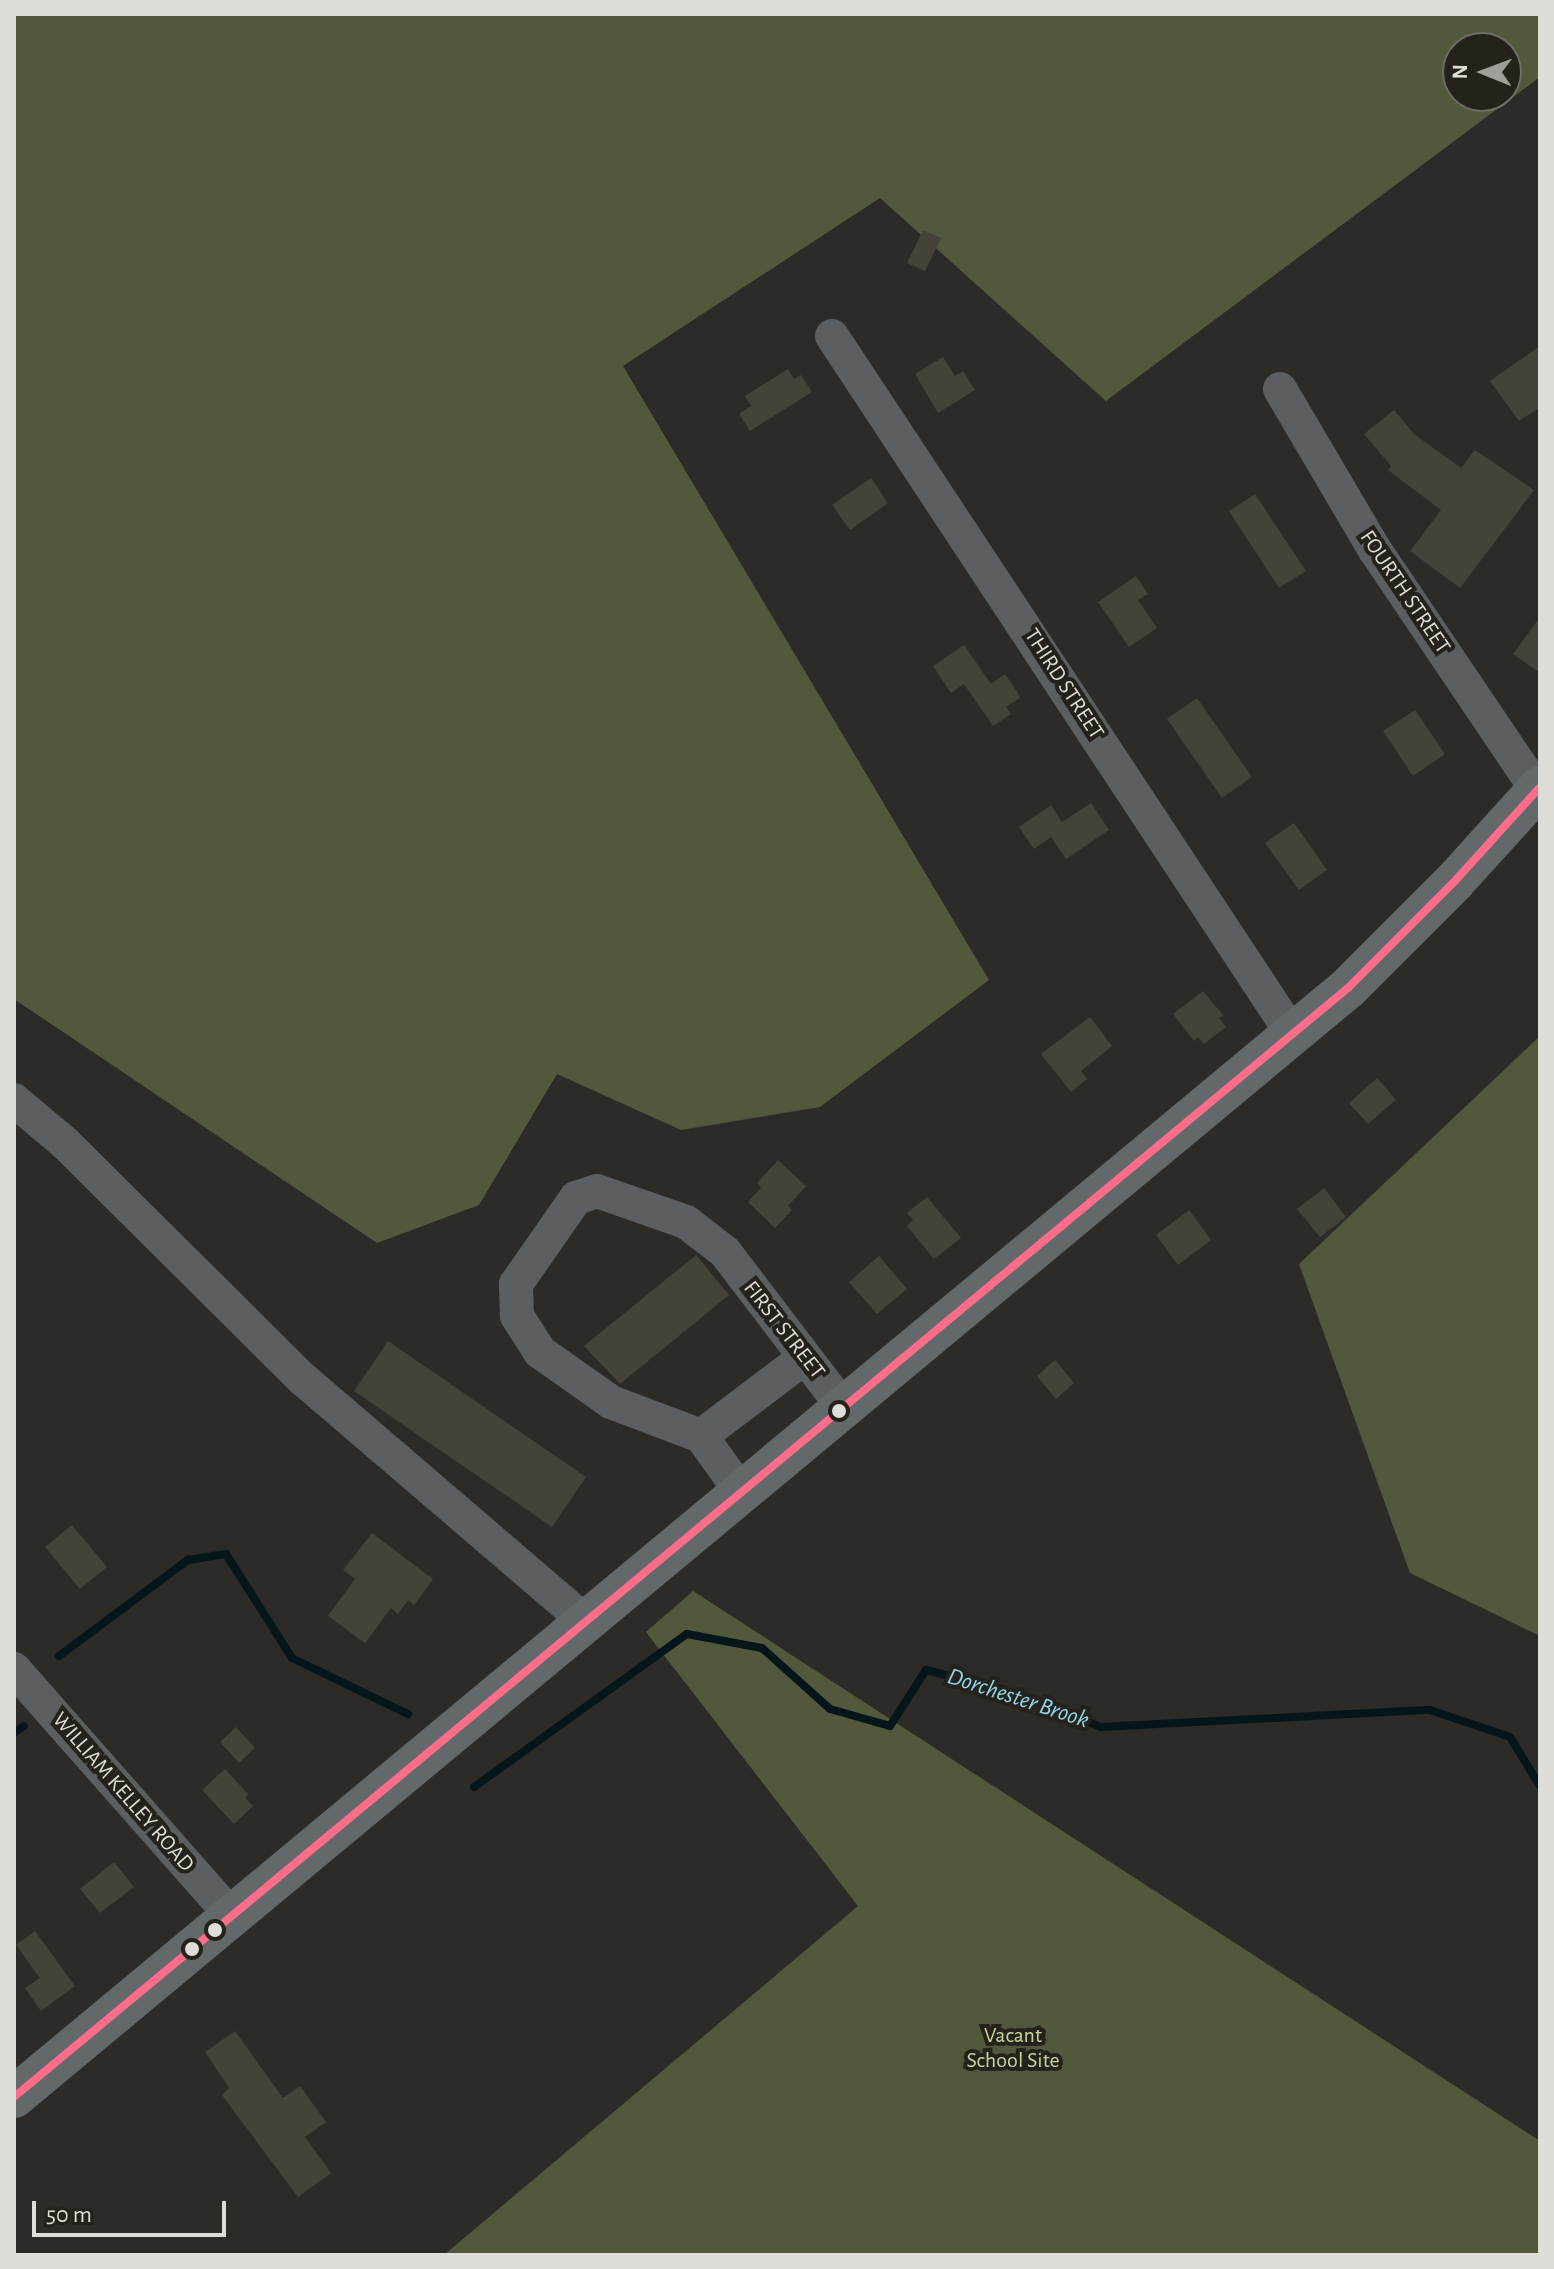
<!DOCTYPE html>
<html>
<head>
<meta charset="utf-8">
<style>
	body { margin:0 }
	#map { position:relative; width:1554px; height:2269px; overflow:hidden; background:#2d2b27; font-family:"Alegreya Sans",sans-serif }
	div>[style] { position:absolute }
	.forest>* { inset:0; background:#51583c }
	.stream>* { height:8px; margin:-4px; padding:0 4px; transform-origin:4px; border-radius:4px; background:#05161b }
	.building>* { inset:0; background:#45423a }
	.minor>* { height:34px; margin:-17px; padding:0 17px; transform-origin:17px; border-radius:17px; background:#5b5f61 }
	.major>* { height:42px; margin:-21px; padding:0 21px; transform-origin:21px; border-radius:21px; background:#63686a }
	.bus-1>* { height:8px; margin:-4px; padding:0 4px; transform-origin:4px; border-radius:4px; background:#fb6d88 }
	.dots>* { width:22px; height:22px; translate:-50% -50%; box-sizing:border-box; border:4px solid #25221b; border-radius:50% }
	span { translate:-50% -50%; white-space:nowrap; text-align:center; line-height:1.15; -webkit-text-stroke:8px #25221b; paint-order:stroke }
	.street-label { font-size:22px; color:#dfddd8 }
	.park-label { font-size:22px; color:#c6d59a }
	.water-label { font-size:24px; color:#90d8f0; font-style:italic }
	.frame { position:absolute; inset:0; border:16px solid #dfddd8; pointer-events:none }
	.north { position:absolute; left:1442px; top:32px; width:80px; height:80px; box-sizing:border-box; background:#25221b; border:2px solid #6f6d67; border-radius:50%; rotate:271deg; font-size:22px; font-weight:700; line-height:32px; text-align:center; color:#dfddd8 }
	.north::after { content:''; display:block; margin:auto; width:28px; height:36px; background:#a19f9a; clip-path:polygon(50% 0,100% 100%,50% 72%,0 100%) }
	.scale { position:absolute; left:32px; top:2201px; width:194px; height:36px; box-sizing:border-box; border:4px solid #dfddd8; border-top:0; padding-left:10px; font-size:24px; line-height:28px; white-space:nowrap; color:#dfddd8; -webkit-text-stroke:6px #25221b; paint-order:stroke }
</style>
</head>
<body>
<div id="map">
	<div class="forest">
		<i style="clip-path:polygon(evenodd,14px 14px,1540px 14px,1540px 77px,1106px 401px,880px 198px,623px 366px,989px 980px,820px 1107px,681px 1130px,557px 1074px,479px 1205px,377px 1243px,14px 999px,14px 14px,1458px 48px,1506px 48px,1506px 96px,1458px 96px,1458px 48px)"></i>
		<i style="clip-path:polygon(1540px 1036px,1540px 1636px,1410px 1573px,1299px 1264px)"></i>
		<i style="clip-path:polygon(693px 1591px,1540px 2141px,1540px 2255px,444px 2255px,858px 1906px,646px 1632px)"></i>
	</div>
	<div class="stream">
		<i style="left:59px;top:1656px;width:161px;rotate:-36.7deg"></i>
		<i style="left:188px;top:1560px;width:38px;rotate:-9deg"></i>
		<i style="left:226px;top:1554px;width:123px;rotate:57.6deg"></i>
		<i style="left:292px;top:1658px;width:129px;rotate:25.8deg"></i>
		<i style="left:14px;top:1733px;width:12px;rotate:-35deg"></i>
		<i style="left:474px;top:1787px;width:262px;rotate:-35.7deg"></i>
		<i style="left:687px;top:1634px;width:76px;rotate:10.6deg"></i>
		<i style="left:762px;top:1648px;width:91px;rotate:41.9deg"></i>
		<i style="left:830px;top:1709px;width:62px;rotate:15.8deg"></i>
		<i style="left:890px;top:1726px;width:67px;rotate:-57.3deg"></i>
		<i style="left:926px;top:1670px;width:77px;rotate:14.2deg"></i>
		<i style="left:1001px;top:1689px;width:107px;rotate:20.8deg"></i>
		<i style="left:1101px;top:1727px;width:329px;rotate:-3deg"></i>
		<i style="left:1430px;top:1710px;width:84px;rotate:18.6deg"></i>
		<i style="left:1510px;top:1737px;width:57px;rotate:58.5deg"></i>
	</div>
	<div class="building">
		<i style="clip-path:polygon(923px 230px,941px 238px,925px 271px,907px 263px)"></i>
		<i style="clip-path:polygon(1540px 346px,1540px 407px,1519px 421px,1490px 381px)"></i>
		<i style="clip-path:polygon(943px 357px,955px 376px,963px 371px,975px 390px,938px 413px,915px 374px)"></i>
		<i style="clip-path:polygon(788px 369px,794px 379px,801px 375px,812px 392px,750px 431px,739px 414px,751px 406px,745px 396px)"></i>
		<i style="clip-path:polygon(1394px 410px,1414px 434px,1461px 468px,1475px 450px,1534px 490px,1460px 588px,1410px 551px,1441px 510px,1388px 470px,1391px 466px,1364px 434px)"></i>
		<i style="clip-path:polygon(871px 478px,888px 503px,850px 530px,832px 505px)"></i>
		<i style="clip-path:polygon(1255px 494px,1306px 571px,1279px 588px,1229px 511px)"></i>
		<i style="clip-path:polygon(1136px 576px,1148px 594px,1138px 600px,1157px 628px,1129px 647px,1098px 602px)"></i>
		<i style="clip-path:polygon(1540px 617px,1540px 673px,1513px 654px)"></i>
		<i style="clip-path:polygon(964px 645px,991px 684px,1005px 674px,1018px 693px,1020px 698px,1006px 707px,1011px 714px,993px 726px,964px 684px,951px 693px,933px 666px)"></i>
		<i style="clip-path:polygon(1197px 698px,1252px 777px,1222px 798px,1167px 719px)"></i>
		<i style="clip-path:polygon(1415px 710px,1445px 754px,1413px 776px,1383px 731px)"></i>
		<i style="clip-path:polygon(1091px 803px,1109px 830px,1066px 859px,1051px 837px,1034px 849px,1019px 827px,1051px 805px,1062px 822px)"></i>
		<i style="clip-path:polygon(1294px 823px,1327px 870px,1299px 890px,1265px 843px)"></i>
		<i style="clip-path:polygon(1203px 991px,1223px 1015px,1219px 1018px,1226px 1027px,1204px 1044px,1198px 1037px,1194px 1041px,1173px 1014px)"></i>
		<i style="clip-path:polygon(1090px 1017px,1112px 1046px,1081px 1071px,1087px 1079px,1071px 1092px,1041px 1054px)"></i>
		<i style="clip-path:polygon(1377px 1078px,1396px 1100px,1368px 1124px,1349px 1103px)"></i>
		<i style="clip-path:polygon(778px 1160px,806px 1186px,788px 1206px,792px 1210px,775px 1228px,748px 1202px,761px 1188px,757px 1183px)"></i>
		<i style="clip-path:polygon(1324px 1188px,1346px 1217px,1320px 1237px,1297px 1209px)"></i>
		<i style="clip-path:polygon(927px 1197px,961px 1238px,934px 1259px,907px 1226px,913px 1220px,907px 1213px)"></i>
		<i style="clip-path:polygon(1189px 1210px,1211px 1240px,1178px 1265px,1156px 1235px)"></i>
		<i style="clip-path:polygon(696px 1255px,729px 1295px,620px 1384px,584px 1346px)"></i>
		<i style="clip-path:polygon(879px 1256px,907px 1289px,877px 1314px,849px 1282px)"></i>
		<i style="clip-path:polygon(388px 1341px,586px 1477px,552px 1527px,354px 1391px)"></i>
		<i style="clip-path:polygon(1055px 1360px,1074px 1383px,1056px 1399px,1037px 1376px)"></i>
		<i style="clip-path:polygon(72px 1525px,107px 1567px,80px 1589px,45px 1547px)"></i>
		<i style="clip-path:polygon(372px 1533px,433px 1579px,414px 1605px,408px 1600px,398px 1614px,391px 1608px,365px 1643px,328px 1616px,355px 1579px,343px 1570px)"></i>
		<i style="clip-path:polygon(236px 1727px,255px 1748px,239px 1763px,220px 1742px)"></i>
		<i style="clip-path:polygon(225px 1769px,248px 1794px,245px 1798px,253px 1806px,234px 1824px,202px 1790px)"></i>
		<i style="clip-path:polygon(114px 1862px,134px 1887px,100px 1913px,80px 1889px)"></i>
		<i style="clip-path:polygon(35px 1931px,75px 1986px,41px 2011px,25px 1988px,40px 1978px,16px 1945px)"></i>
		<i style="clip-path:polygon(235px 2031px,283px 2098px,300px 2086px,326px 2122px,305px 2137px,331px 2173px,298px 2197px,222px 2095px,229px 2088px,205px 2052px)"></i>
	</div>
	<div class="minor">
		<i style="left:832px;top:336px;width:837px;rotate:56.59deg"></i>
		<i style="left:1280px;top:389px;width:187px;rotate:59.5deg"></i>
		<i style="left:1375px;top:550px;width:290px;rotate:56deg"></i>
		<i style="left:14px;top:1100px;width:67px;rotate:40.1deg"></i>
		<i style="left:65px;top:1143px;width:337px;rotate:44.8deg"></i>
		<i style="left:304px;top:1380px;width:372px;rotate:40.6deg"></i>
		<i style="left:701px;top:1436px;width:129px;rotate:-37.1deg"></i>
		<i style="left:742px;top:1493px;width:70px;rotate:-125.7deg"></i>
		<i style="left:701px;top:1436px;width:96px;rotate:-159.3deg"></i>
		<i style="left:611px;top:1402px;width:87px;rotate:-144.8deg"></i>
		<i style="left:540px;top:1352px;width:43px;rotate:-122.6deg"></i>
		<i style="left:517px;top:1316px;width:32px;rotate:-92deg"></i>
		<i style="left:516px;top:1284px;width:105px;rotate:-55.1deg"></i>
		<i style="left:576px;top:1198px;width:22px;rotate:-18deg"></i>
		<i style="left:597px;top:1191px;width:94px;rotate:19.2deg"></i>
		<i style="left:686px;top:1222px;width:49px;rotate:37.6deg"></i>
		<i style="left:725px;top:1252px;width:196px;rotate:52.7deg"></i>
		<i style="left:14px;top:1669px;width:328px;rotate:48.6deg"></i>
	</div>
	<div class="major">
		<i style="left:14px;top:2097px;width:1735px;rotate:-39.74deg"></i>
		<i style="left:1348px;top:988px;width:150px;rotate:-45deg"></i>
		<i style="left:1454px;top:882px;width:128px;rotate:-47.8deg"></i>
	</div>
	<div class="bus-1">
		<i style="left:14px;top:2097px;width:1735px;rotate:-39.74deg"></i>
		<i style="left:1348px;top:988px;width:150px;rotate:-45deg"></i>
		<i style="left:1454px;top:882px;width:128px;rotate:-47.8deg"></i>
	</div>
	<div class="dots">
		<i style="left:839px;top:1411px;background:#dfddd8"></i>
		<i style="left:215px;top:1930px;background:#dfddd8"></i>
		<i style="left:192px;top:1949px;background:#dfddd8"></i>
	</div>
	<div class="street-label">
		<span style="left:1405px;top:592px;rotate:56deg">FOURTH STREET</span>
		<span style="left:1064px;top:684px;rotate:57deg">THIRD STREET</span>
		<span style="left:784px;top:1330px;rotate:52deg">FIRST STREET</span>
		<span style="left:123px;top:1792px;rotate:49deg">WILLIAM KELLEY ROAD</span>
	</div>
	<div class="park-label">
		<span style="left:1013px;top:2048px">Vacant<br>School Site</span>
	</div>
	<div class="water-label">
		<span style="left:1018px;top:1699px;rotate:18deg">Dorchester Brook</span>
	</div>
	<div class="frame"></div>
	<div class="north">N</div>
	<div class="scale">50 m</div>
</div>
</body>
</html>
